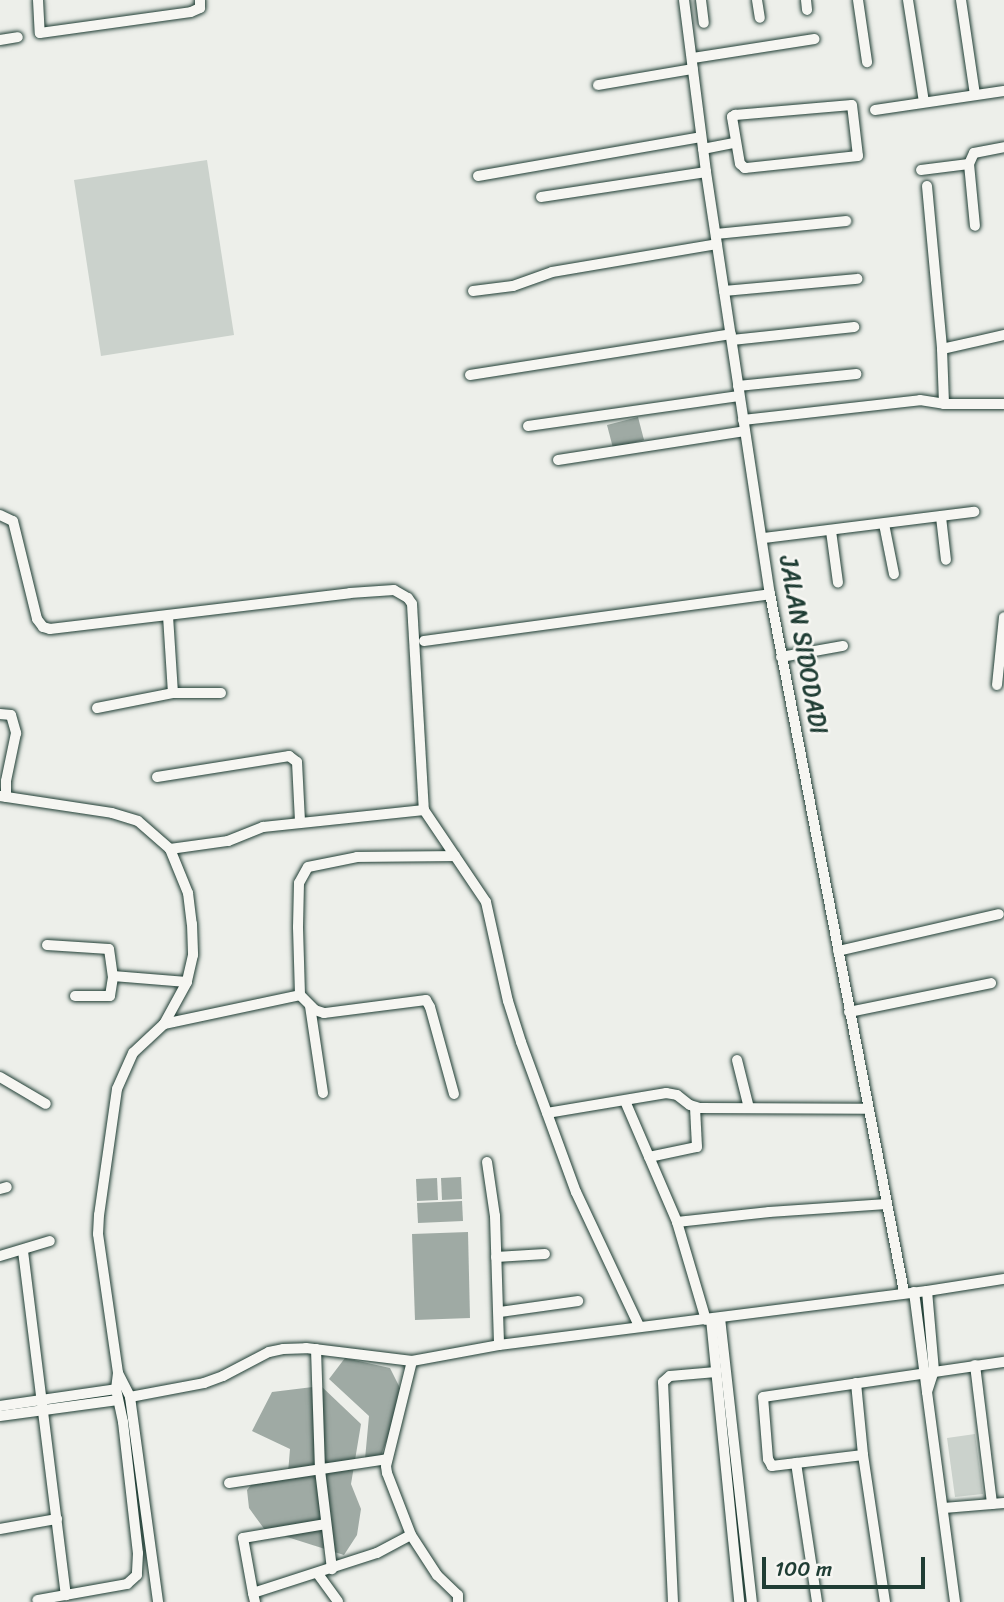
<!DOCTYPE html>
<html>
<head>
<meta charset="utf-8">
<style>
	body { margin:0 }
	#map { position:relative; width:1004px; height:1602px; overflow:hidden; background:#edefea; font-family:Sriracha,sans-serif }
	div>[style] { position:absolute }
	.green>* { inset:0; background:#cbd2cc }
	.water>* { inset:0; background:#9faaa4 }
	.roads { filter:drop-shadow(0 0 2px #1f3d34) drop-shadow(0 0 2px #1f3d34) }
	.minor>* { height:10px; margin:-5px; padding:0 5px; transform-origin:5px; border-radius:5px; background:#f6f6f2 }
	span { translate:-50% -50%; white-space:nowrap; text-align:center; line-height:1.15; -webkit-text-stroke:5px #f6f6f2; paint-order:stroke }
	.street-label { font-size:24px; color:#1f3d34 }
	.scale { position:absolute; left:762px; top:1557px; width:163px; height:32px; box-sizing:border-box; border:4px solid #1f3d34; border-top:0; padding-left:9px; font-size:21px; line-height:24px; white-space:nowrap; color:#1f3d34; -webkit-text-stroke:5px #f6f6f2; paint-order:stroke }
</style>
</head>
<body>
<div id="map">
	<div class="green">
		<i style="clip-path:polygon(207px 160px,234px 335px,101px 356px,74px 180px)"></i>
		<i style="clip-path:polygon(975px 1434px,983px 1494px,955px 1497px,947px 1438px)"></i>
	</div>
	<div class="water">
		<i style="clip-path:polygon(638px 417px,644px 440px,613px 448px,607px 425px)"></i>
		<i style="clip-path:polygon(461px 1177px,462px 1199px,442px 1200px,441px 1178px)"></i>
		<i style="clip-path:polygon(437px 1178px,438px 1200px,417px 1201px,416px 1179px)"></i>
		<i style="clip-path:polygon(462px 1201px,463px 1221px,418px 1223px,417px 1203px)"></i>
		<i style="clip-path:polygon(468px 1232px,470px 1318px,415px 1320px,412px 1234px)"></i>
		<i style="clip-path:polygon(345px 1358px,390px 1368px,404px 1396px,378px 1463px,365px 1459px,369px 1416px,329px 1379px)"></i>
		<i style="clip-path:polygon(321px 1386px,361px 1424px,351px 1484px,361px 1509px,357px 1535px,344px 1555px,265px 1530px,249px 1508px,247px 1490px,260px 1474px,288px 1473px,290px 1449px,252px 1431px,272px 1392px)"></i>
	</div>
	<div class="roads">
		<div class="minor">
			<i style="left:38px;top:0;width:33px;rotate:87deg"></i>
			<i style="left:40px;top:33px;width:152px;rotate:-7.9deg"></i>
			<i style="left:191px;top:12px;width:10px;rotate:-24deg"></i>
			<i style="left:200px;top:8px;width:8px;rotate:-90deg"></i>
			<i style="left:684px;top:0;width:173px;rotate:82.7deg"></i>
			<i style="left:706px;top:172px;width:427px;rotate:81.4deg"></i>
			<i style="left:770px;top:594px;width:711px;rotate:79.13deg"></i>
			<i style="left:701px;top:0;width:23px;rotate:83deg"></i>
			<i style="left:757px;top:0;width:18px;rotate:81deg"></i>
			<i style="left:806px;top:0;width:10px;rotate:84deg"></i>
			<i style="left:858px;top:0;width:63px;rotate:81.7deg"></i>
			<i style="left:908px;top:0;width:103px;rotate:81.1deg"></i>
			<i style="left:961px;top:0;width:96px;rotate:81.6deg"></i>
			<i style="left:0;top:40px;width:18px;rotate:-9deg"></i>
			<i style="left:693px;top:58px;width:123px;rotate:-8.9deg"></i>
			<i style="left:598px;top:85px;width:96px;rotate:-9.6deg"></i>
			<i style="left:852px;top:105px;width:51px;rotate:83.3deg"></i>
			<i style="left:858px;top:156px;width:114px;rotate:173.9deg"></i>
			<i style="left:745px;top:168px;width:6px;rotate:-141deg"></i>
			<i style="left:740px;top:164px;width:48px;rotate:-99.7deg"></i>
			<i style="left:732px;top:117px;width:4px;rotate:-34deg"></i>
			<i style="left:735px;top:115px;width:117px;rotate:-4.9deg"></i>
			<i style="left:875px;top:110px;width:130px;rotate:-8.4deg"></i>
			<i style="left:703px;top:149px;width:33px;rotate:-11deg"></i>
			<i style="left:969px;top:164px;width:62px;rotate:84.5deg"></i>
			<i style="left:921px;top:170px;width:48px;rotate:-7.1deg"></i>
			<i style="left:969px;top:164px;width:12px;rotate:-66deg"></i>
			<i style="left:974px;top:153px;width:31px;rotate:-11deg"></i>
			<i style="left:478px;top:176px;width:226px;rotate:-9.9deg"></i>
			<i style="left:927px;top:186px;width:164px;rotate:84.7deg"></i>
			<i style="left:942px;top:349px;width:55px;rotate:87.9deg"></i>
			<i style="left:541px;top:197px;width:167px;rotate:-8.6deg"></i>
			<i style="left:716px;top:234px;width:131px;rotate:-5.7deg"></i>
			<i style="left:473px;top:291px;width:40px;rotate:-7.1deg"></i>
			<i style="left:513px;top:286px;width:41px;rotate:-19.7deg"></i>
			<i style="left:552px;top:272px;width:167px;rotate:-9.6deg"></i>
			<i style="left:724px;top:291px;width:134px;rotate:-5.2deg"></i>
			<i style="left:732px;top:340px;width:123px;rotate:-6.1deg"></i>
			<i style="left:942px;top:349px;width:64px;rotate:-12.7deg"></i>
			<i style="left:470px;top:375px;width:264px;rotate:-8.9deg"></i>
			<i style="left:738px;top:386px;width:119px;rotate:-5.8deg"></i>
			<i style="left:743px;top:420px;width:178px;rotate:-6.4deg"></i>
			<i style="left:920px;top:400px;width:24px;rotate:9deg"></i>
			<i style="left:944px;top:404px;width:60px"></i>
			<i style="left:528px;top:426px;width:213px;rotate:-8.1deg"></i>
			<i style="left:558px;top:460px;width:189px;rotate:-8.8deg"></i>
			<i style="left:0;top:515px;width:14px;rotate:25deg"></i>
			<i style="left:13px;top:521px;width:101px;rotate:76.2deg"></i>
			<i style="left:37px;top:619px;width:10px;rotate:53deg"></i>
			<i style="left:43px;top:627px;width:7px;rotate:16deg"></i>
			<i style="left:50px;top:629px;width:302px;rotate:-6.8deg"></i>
			<i style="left:350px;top:593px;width:44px;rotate:-3.9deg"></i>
			<i style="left:394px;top:590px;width:16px;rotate:30deg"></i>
			<i style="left:408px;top:598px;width:7px;rotate:56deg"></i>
			<i style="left:412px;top:604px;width:206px;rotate:86.7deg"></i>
			<i style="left:424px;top:810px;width:111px;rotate:56deg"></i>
			<i style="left:486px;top:902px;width:101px;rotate:77.5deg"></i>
			<i style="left:508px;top:1001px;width:43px;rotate:72.4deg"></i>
			<i style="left:521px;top:1042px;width:160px;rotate:69.9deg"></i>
			<i style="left:576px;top:1192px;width:148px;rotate:64.8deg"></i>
			<i style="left:941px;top:517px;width:43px;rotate:83.4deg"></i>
			<i style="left:884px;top:524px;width:51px;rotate:78.7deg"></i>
			<i style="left:831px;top:531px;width:52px;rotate:82.3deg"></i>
			<i style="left:764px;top:538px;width:212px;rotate:-7.1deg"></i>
			<i style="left:168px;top:616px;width:77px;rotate:86.3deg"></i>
			<i style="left:424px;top:641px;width:349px;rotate:-7.7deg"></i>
			<i style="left:781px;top:657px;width:63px;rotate:-10.1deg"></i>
			<i style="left:997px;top:685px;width:68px;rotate:-84.1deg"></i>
			<i style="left:97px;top:708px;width:77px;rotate:-11.2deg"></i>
			<i style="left:173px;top:693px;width:48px"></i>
			<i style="left:0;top:714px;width:11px;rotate:5deg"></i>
			<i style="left:11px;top:715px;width:19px;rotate:74deg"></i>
			<i style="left:16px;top:733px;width:49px;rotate:101.8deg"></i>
			<i style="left:6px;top:781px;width:16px;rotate:90deg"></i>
			<i style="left:157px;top:777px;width:134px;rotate:-9deg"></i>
			<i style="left:289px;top:756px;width:10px;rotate:37deg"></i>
			<i style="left:297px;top:762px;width:60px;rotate:87.1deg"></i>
			<i style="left:0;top:796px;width:113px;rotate:8.6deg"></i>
			<i style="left:112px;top:813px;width:27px;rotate:17deg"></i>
			<i style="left:138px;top:821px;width:43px;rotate:41.2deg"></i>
			<i style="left:170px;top:849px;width:48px;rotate:67.8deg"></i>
			<i style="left:188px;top:893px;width:31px;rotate:83deg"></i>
			<i style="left:192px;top:924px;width:31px;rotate:88deg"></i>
			<i style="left:193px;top:955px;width:28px;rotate:103deg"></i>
			<i style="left:187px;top:982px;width:48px;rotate:118.7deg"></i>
			<i style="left:164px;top:1024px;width:42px;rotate:136.9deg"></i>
			<i style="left:133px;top:1053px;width:39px;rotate:114deg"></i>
			<i style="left:117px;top:1089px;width:127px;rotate:98.1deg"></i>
			<i style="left:99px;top:1215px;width:19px;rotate:93deg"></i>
			<i style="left:98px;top:1234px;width:140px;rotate:81.8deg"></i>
			<i style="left:118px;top:1373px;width:16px;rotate:97deg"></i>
			<i style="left:116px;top:1389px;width:34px;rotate:78deg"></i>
			<i style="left:123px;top:1422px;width:132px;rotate:83.5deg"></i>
			<i style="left:138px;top:1553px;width:22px;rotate:93deg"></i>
			<i style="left:137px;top:1575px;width:13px;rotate:138deg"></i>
			<i style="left:127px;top:1584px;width:91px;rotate:169.9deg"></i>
			<i style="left:170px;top:849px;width:59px;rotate:-7.9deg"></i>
			<i style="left:228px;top:841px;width:38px;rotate:-22deg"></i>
			<i style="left:263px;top:827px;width:162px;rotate:-6deg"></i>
			<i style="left:47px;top:945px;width:62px;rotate:3.7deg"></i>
			<i style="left:109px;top:949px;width:27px;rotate:82deg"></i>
			<i style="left:113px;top:976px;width:74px;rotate:4.6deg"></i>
			<i style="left:838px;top:951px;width:165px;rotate:-12.9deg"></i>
			<i style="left:75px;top:996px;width:35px"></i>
			<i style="left:110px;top:996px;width:20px;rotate:-81deg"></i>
			<i style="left:310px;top:1006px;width:88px;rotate:81.5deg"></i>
			<i style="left:849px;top:1012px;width:145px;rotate:-11.5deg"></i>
			<i style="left:164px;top:1024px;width:139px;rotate:-12deg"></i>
			<i style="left:737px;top:1060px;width:49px;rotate:76deg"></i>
			<i style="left:0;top:1077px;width:53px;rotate:30.4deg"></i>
			<i style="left:454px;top:1094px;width:90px;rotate:-105.4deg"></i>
			<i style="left:430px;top:1007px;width:8px;rotate:-120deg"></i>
			<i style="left:426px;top:1000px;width:103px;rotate:172.7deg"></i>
			<i style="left:324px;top:1013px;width:9px;rotate:-162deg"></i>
			<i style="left:315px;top:1010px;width:21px;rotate:-135deg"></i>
			<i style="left:300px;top:995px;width:68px;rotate:-91.7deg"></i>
			<i style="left:298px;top:927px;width:44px;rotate:-88.7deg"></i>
			<i style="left:299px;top:883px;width:18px;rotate:-61deg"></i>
			<i style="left:308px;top:867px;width:50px;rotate:-11.5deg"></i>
			<i style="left:357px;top:857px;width:98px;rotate:-0.6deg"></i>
			<i style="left:625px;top:1101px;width:132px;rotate:66.7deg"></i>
			<i style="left:677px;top:1222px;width:102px;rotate:73.5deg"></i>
			<i style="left:547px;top:1113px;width:121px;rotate:-9.5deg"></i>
			<i style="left:666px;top:1093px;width:11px;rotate:10deg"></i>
			<i style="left:677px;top:1095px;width:16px;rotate:38deg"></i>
			<i style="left:690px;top:1105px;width:10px;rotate:17deg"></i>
			<i style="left:700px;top:1108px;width:167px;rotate:0.3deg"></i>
			<i style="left:649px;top:1157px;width:49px;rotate:-11.8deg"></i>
			<i style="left:697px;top:1147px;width:40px;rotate:-92.9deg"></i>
			<i style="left:487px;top:1162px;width:55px;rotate:81.6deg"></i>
			<i style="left:495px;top:1216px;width:129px;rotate:88.2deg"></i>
			<i style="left:0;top:1189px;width:7px;rotate:-16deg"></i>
			<i style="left:677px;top:1222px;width:93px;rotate:-6.2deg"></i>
			<i style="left:769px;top:1212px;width:118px;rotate:-3.9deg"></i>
			<i style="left:23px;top:1251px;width:347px;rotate:82.9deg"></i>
			<i style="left:0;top:1256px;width:52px;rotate:-16.7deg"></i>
			<i style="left:496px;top:1257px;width:49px;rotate:-3.5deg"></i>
			<i style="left:914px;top:1292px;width:101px;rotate:82.6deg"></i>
			<i style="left:927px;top:1392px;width:22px;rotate:-72deg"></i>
			<i style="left:934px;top:1371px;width:80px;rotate:-95deg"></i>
			<i style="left:500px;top:1312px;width:79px;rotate:-8deg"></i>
			<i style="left:720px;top:1318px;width:286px;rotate:83.6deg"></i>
			<i style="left:711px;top:1319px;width:284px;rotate:84.3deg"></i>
			<i style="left:316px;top:1349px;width:121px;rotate:88.1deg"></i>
			<i style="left:320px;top:1470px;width:100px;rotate:83.1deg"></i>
			<i style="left:412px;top:1361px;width:108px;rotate:103.9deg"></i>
			<i style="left:386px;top:1466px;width:7px;rotate:82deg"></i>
			<i style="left:387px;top:1473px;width:66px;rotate:68.8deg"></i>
			<i style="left:411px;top:1535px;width:48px;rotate:57deg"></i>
			<i style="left:437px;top:1575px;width:29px;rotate:44deg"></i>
			<i style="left:458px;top:1595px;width:7px;rotate:90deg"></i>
			<i style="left:975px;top:1365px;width:140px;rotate:83deg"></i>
			<i style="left:118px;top:1373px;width:27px;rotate:63deg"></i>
			<i style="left:130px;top:1397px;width:207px;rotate:82.2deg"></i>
			<i style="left:856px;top:1383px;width:72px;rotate:84.4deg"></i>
			<i style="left:863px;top:1455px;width:149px;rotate:81.5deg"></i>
			<i style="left:927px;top:1392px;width:212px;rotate:82.4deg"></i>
			<i style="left:130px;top:1397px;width:75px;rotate:-10.7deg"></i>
			<i style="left:204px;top:1383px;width:20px;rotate:-20deg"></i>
			<i style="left:223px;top:1376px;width:52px;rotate:-27.6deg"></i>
			<i style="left:269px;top:1352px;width:14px;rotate:-12deg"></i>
			<i style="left:283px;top:1349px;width:23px;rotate:-2deg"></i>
			<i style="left:306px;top:1348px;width:107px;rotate:7deg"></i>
			<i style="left:412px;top:1361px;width:88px;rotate:-10.4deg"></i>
			<i style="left:499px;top:1345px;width:431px;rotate:-7.2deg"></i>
			<i style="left:927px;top:1291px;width:78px;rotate:-8.9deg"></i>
			<i style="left:0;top:1406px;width:117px;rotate:-8.3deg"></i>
			<i style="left:0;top:1416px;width:119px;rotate:-7.7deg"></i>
			<i style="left:863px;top:1455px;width:92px;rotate:173.1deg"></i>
			<i style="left:772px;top:1466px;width:8px;rotate:-120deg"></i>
			<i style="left:768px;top:1459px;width:62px;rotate:-94.6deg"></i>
			<i style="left:763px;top:1397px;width:244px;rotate:-8.3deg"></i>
			<i style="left:796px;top:1463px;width:141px;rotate:81.4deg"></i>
			<i style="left:229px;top:1483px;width:160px;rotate:-8.6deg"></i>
			<i style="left:944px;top:1508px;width:60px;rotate:-4.8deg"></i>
			<i style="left:0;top:1529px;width:58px;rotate:-10deg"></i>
			<i style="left:318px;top:1574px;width:34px;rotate:54deg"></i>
			<i style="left:253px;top:1593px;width:56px;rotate:-100.3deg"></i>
			<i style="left:243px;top:1538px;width:84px;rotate:-9.6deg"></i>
			<i style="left:255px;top:1602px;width:9px;rotate:-103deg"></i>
			<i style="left:253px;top:1593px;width:130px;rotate:-17.9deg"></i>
			<i style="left:377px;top:1553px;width:38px;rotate:-28deg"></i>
			<i style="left:673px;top:1602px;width:220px;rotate:-92.6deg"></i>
			<i style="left:663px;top:1382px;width:9px;rotate:-41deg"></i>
			<i style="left:670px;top:1376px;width:46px;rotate:-5deg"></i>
		</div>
	</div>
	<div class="street-label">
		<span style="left:803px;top:645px;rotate:80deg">JALAN SIDODADI</span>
	</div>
	<div class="scale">100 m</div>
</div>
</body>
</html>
